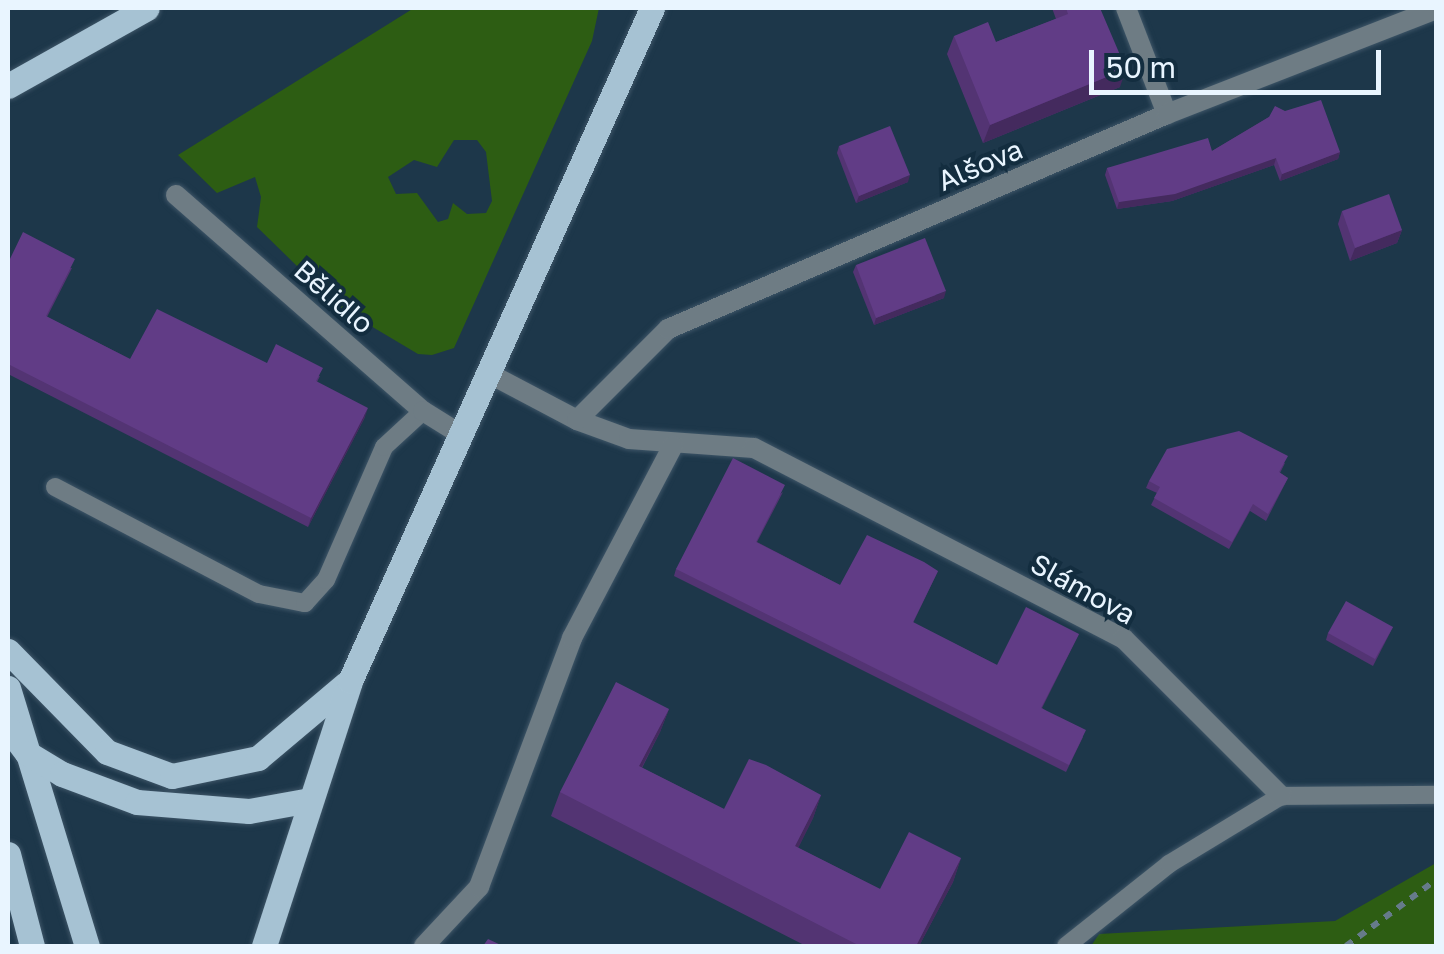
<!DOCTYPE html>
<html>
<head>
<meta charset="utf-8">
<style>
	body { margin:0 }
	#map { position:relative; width:1444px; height:954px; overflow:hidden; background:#1d374a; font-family:"Golos Text",sans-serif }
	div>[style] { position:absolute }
	.green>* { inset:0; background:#2d5d13 }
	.path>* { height:6px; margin-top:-3px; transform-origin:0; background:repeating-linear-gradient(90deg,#667b8b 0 8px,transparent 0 16px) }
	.roads { filter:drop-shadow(0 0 2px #3e5567) drop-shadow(0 0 2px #3e5567) }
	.lane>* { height:18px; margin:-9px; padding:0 9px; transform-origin:9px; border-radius:9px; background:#6e7c84 }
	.street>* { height:20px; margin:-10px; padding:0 10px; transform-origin:10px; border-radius:10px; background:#6e7c84 }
	.primary>* { height:25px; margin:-12.5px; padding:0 12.5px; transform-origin:12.5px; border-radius:12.5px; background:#a6c2d3 }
	.wall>* { inset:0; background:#533473 }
	.shaded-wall>* { inset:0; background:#442a5e }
	.building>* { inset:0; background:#613c86 }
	span { translate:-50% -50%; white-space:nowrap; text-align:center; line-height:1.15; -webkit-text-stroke:8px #132d3f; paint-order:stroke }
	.street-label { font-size:28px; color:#e9f5ff }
	.frame { position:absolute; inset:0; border:10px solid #e9f5ff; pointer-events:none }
	.scale { position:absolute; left:1089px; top:50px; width:292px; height:45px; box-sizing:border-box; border:5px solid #e9f5ff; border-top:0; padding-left:12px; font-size:30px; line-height:35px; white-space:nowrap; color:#e9f5ff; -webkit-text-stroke:8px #132d3f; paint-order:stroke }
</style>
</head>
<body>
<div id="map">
	<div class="green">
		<i style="clip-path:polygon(evenodd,414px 8px,599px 8px,592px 41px,454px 348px,432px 355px,418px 354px,339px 307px,257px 227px,261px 197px,255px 177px,217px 193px,178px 155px,414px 8px,454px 140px,477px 140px,486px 152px,492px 201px,486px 213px,467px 214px,453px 203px,448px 219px,438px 222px,417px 193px,396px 194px,388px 177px,414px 160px,437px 167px,454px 140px)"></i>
		<i style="clip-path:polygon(1436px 863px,1436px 946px,1091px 946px,1099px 934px,1335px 921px)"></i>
	</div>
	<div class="path">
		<i style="left:1346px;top:946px;width:112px;rotate:-36.3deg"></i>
	</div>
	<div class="roads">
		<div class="lane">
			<i style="left:55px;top:487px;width:230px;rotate:27.7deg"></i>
			<i style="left:259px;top:594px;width:47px;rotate:11.1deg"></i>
			<i style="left:305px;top:603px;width:31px;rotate:-48deg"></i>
			<i style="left:326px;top:580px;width:145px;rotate:-66.4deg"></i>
			<i style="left:384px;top:447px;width:53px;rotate:-42.7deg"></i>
			<i style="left:1066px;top:946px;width:132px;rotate:-38.5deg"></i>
			<i style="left:1169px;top:864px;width:131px;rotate:-31.3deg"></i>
			<i style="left:1281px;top:796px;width:155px;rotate:-0.4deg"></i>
		</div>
		<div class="street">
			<i style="left:1126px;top:8px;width:114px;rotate:68.9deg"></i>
			<i style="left:176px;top:195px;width:328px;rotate:41.2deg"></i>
			<i style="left:423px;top:411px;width:44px;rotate:31.9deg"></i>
			<i style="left:488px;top:373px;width:101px;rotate:27.8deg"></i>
			<i style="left:577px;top:420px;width:55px;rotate:20.1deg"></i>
			<i style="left:629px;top:439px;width:125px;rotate:4.1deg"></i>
			<i style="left:754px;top:448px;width:416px;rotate:27.3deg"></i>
			<i style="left:1124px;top:639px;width:222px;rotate:45deg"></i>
			<i style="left:577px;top:420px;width:129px;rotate:-45deg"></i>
			<i style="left:668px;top:329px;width:543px;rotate:-23.31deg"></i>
			<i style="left:1167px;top:114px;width:289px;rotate:-21.3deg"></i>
			<i style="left:424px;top:946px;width:81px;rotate:-47deg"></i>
			<i style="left:479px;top:887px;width:266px;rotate:-69.5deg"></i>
			<i style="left:572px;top:638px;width:217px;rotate:-62.3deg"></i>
		</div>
		<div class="primary">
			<i style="left:8px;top:86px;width:159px;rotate:-29.3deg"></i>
			<i style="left:8px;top:651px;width:141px;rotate:45.6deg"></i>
			<i style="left:107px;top:752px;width:69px;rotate:20.3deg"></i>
			<i style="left:172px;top:776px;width:88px;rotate:-11.8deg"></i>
			<i style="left:258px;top:758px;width:115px;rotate:-40.1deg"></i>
			<i style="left:8px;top:688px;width:270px;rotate:73deg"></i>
			<i style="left:8px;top:728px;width:31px;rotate:53deg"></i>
			<i style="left:27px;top:753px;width:41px;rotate:31deg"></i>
			<i style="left:62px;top:774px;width:80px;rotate:20.5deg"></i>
			<i style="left:137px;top:802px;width:112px;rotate:4.6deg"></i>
			<i style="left:249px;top:811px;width:62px;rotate:-10.2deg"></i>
			<i style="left:8px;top:854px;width:95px;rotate:75.4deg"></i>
			<i style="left:264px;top:946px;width:279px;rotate:-72deg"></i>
			<i style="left:350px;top:681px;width:738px;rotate:-65.83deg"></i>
		</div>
	</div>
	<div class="wall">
		<i style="clip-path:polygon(1052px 8px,1100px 8px,1120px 87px,983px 143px,947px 54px,954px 36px,996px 42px,1056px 19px)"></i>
		<i style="clip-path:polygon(1269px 117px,1340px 152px,1338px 159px,1280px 181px,1274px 165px,1172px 201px,1117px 209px,1105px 175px,1107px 168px,1212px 151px)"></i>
		<i style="clip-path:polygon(839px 146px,908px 182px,856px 203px,837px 153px)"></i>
		<i style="clip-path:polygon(1342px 211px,1402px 230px,1397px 243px,1350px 261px,1338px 224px)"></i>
		<i style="clip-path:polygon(8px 263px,72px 268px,47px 317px,130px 359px,267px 363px,320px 376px,317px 382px,365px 417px,308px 527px,8px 374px)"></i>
		<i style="clip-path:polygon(856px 265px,944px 298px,874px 325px,853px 272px)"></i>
		<i style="clip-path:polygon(1285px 463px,1280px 473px,1288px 478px,1266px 521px,1250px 511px,1229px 549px,1151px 505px,1157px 493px,1146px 488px,1149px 481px)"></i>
		<i style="clip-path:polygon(783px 492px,757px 542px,840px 585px,938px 571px,913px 623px,997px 665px,1079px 634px,1042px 708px,1083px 737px,1066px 772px,674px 576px,676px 569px)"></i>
		<i style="clip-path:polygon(1393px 627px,1373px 666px,1326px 640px,1328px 633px)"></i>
		<i style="clip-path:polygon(669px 709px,660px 732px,642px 768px,724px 809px,821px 795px,813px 818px,798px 848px,880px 889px,961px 858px,953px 882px,919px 946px,806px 946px,551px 816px,560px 792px)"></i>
	</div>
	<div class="shaded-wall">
		<i style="clip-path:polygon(1126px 69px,1120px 87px,983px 143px,990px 125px)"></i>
		<i style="clip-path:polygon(1340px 152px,1338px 159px,1280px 181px,1282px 174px)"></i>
		<i style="clip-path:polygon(1276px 158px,1274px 165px,1172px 201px,1117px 209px,1119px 202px)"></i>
		<i style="clip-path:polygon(910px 175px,908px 182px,856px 203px,859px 196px)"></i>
		<i style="clip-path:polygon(1402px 230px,1397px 243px,1350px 261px,1355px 248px)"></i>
		<i style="clip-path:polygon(946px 291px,944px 298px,874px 325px,876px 318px)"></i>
		<i style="clip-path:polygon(368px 408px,365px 417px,308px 527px,311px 518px)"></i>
		<i style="clip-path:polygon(669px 709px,660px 732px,630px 790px,639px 766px)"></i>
		<i style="clip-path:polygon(821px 795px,813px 818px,787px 870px,795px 846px)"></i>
		<i style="clip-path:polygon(961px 858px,953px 882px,919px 946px,916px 946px)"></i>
	</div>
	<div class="building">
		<i style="clip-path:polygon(1066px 8px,1100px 8px,1126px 69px,990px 125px,954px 36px,988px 22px,996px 42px,1068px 14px)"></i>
		<i style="clip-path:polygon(1321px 100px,1340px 152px,1282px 174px,1276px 158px,1175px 194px,1119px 202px,1107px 168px,1208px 138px,1212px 151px,1269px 117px,1275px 106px,1285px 111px)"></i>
		<i style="clip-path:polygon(890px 126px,910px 175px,859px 196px,839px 146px)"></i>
		<i style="clip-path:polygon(1389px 194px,1402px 230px,1355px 248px,1342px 211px)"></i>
		<i style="clip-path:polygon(23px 232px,75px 259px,46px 316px,130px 359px,157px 309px,267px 363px,276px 344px,323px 368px,316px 381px,368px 408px,311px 518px,8px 364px,8px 263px)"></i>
		<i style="clip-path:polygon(925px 238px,946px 291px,876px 318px,856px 265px)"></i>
		<i style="clip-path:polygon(1239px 431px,1288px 456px,1279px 472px,1288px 478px,1268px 514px,1253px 504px,1232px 542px,1154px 498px,1160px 487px,1149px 481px,1167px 449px)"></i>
		<i style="clip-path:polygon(733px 458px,785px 485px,756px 542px,840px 585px,867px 535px,924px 562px,938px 571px,913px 622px,997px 665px,1026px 607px,1079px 634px,1041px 708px,1086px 730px,1069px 765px,676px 569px)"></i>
		<i style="clip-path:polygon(1346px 601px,1393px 627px,1375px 659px,1328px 633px)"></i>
		<i style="clip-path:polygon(616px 682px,669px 709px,639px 766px,724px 809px,749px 759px,766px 765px,821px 795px,795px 846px,880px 889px,909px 832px,961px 858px,916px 946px,860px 946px,560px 792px)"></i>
		<i style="clip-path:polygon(488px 939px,503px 946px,483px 946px)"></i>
	</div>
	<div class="street-label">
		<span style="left:980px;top:165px;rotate:-23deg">Alšova</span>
		<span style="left:334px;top:297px;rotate:41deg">Bělidlo</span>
		<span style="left:1083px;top:589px;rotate:29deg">Slámova</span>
	</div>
	<div class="frame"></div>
	<div class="scale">50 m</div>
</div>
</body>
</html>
